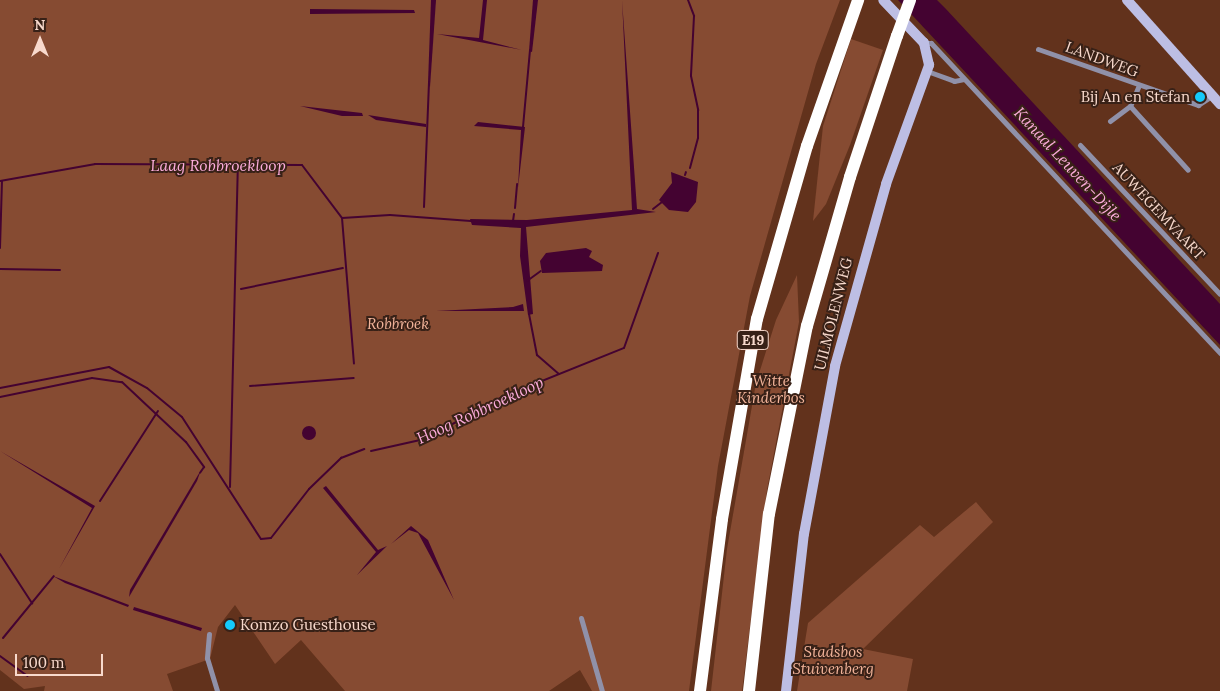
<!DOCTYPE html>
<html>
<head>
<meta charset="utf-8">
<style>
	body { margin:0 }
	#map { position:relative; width:1220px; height:691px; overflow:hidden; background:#62321c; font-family:Lora,serif }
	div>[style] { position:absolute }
	.green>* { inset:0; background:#864b32 }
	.water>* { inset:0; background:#440331 }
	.round { border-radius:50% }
	.stream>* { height:2px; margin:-1px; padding:0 1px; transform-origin:1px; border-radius:1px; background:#440331 }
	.minor>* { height:5px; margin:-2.5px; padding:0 2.5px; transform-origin:2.5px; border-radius:2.5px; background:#9091a9 }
	.secondary>* { height:10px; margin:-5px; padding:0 5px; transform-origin:5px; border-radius:5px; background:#bdbee4 }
	.motorway>* { height:12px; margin:-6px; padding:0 6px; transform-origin:6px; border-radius:6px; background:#fff }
	.motorway-bridge>* { height:12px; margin:-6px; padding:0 6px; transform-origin:6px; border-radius:6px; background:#fff }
	.dots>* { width:14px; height:14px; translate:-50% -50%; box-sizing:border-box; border:2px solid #382117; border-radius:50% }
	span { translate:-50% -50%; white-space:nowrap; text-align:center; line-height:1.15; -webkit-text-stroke:4px #382117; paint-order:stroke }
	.shield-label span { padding:1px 4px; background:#382117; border:1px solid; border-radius:4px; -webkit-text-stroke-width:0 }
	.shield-label { font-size:14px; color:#f8d9cc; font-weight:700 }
	.street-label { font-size:15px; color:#f8d9cc }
	.poi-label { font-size:15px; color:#f8d9cc }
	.right { translate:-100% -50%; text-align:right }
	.left { translate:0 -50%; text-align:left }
	.park-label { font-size:15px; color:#f3b49a; font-style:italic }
	.water-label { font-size:16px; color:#fcacdb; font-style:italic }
	.north { position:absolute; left:15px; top:15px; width:50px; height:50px; -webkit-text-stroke:4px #382117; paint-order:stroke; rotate:0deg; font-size:14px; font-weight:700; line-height:20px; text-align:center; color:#f8d9cc }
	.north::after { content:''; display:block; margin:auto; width:18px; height:22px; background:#f8d9cc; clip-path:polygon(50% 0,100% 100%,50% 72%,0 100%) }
	.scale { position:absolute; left:15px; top:654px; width:88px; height:22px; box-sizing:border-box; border:2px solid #f8d9cc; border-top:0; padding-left:6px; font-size:15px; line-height:18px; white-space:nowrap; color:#f8d9cc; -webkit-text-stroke:4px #382117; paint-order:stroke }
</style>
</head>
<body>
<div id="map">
	<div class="green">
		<i style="clip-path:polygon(0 0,840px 0,816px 64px,750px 296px,718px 466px,689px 691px,592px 691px,580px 670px,549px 691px,345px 691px,301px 640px,275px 664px,235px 605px,218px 627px,210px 659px,167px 674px,173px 691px,44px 691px,45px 686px,24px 689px,0 670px)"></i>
		<i style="clip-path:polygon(851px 39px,883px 50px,850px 145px,826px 204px,813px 221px,823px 126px)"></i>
		<i style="clip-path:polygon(797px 275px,799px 322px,767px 490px,742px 691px,711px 691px,727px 549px,756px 383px,776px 320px)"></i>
		<i style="clip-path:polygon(976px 502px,993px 522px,863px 649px,913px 659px,907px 691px,797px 691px,808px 623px,920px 525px,934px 537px)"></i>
	</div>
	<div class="water">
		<i style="clip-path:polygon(431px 0,436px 0,430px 87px,428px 83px)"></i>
		<i style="clip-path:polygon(483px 0,487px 0,483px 40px,522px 50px,437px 34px,479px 38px)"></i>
		<i style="clip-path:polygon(533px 0,538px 0,532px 52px,529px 51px)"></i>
		<i style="clip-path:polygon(622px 0,637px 209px,656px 212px,526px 227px,533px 314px,528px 315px,520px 256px,521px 228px,472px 225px,470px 219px,527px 220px,632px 210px)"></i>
		<i style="clip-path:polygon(898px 0,937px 0,945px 8px,1220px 304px,1220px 345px)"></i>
		<i style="clip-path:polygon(310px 9px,414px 10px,415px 13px,310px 14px)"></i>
		<i style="clip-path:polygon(300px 106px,362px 113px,363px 116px,342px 116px)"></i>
		<i style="clip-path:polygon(368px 115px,426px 124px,426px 127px,376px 120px)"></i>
		<i style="clip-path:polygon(478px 122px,525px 127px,518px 188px,521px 130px,474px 126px)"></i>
		<i style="clip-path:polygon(671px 172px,698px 182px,696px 202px,688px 212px,669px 210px,659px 200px,672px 183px)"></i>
		<i style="clip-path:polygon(586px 248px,592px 251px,589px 257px,603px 265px,602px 271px,542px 273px,540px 261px,546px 253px)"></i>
		<i style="clip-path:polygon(523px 304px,524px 311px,436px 311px,513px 307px)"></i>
		<i class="round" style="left:302px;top:426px;width:14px;height:14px"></i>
		<i style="clip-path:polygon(0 451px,95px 506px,59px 569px,92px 508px)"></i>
		<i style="clip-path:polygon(201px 470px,197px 481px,129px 597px,130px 590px)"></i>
		<i style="clip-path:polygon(326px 486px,378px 550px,387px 546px,357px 575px,376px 552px,323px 488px)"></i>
		<i style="clip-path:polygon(411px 526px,428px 540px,454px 600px,418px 533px,409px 530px,391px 544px)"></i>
		<i style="clip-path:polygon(53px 576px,129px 605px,128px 607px,65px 583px)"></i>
		<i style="clip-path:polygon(134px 607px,202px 628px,201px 631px,133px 610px)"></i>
	</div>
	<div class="stream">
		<i style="left:688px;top:0;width:17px;rotate:69deg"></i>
		<i style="left:694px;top:16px;width:60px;rotate:92.9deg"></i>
		<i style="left:691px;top:76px;width:35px;rotate:78deg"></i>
		<i style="left:698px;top:110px;width:28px;rotate:90deg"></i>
		<i style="left:698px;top:138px;width:31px;rotate:105deg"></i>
		<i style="left:523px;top:127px;width:77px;rotate:-84.8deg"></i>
		<i style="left:685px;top:175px;width:3px;rotate:-72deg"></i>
		<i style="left:0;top:181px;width:97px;rotate:-10.1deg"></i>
		<i style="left:95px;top:164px;width:207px;rotate:0.3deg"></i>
		<i style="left:302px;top:165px;width:66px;rotate:53deg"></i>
		<i style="left:342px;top:218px;width:48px;rotate:-3.6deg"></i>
		<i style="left:390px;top:215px;width:81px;rotate:4.2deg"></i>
		<i style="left:424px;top:207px;width:125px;rotate:-87.7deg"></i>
		<i style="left:515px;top:208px;width:24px;rotate:-85deg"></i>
		<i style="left:653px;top:209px;width:11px;rotate:-38deg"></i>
		<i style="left:342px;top:218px;width:146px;rotate:85.3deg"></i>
		<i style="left:513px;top:221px;width:7px;rotate:-82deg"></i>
		<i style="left:0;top:248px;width:67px;rotate:-88.3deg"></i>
		<i style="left:0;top:269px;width:60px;rotate:1deg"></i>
		<i style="left:527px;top:281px;width:17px;rotate:-36deg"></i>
		<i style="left:241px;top:289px;width:104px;rotate:-11.6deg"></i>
		<i style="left:529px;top:314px;width:42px;rotate:79deg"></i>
		<i style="left:537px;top:355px;width:29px;rotate:41deg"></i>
		<i style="left:250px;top:386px;width:104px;rotate:-4.4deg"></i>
		<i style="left:0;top:388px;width:111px;rotate:-10.9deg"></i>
		<i style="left:109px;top:367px;width:43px;rotate:28.9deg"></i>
		<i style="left:147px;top:388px;width:45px;rotate:39.6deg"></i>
		<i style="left:182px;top:417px;width:145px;rotate:57.1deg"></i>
		<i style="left:261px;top:539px;width:10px;rotate:-6deg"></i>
		<i style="left:271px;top:538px;width:62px;rotate:-52.2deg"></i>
		<i style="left:309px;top:489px;width:45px;rotate:-44.1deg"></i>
		<i style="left:341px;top:458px;width:25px;rotate:-21deg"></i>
		<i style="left:0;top:397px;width:94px;rotate:-11.7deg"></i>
		<i style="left:92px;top:378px;width:30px;rotate:8deg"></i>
		<i style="left:122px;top:382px;width:88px;rotate:43.2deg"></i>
		<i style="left:186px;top:442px;width:31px;rotate:54deg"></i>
		<i style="left:204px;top:467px;width:7px;rotate:124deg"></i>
		<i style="left:371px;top:451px;width:55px;rotate:-12.5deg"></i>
		<i style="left:425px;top:439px;width:88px;rotate:-28.6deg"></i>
		<i style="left:502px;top:397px;width:131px;rotate:-21.9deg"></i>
		<i style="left:624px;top:348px;width:101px;rotate:-70.3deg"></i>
		<i style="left:230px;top:487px;width:320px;rotate:-88.6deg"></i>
		<i style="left:100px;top:501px;width:107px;rotate:-57.2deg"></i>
		<i style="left:0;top:554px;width:59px;rotate:56.9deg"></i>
		<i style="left:3px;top:638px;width:80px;rotate:-50.6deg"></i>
		<i style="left:0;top:656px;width:34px;rotate:36deg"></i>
	</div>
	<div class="minor">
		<i style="left:924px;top:43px;width:7px"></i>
		<i style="left:931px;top:43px;width:424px;rotate:47deg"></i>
		<i style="left:1038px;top:49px;width:170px;rotate:19.3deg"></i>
		<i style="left:1198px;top:105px;width:17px;rotate:-33deg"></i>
		<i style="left:927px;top:71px;width:29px;rotate:20deg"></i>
		<i style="left:954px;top:81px;width:10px;rotate:-11deg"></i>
		<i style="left:1139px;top:85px;width:23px;rotate:113deg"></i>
		<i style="left:1130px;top:106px;width:86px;rotate:47.8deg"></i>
		<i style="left:1110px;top:121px;width:25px;rotate:-37deg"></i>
		<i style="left:1080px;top:145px;width:204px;rotate:46.8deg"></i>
		<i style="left:581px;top:618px;width:76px;rotate:74deg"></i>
		<i style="left:209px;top:634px;width:24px;rotate:95deg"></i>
		<i style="left:207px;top:658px;width:34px;rotate:73deg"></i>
	</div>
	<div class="secondary">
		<i style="left:1127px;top:0;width:140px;rotate:48.2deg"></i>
		<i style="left:786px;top:691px;width:158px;rotate:-83.5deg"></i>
		<i style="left:804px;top:534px;width:171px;rotate:-79.5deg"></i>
		<i style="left:835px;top:366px;width:189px;rotate:-74.3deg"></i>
		<i style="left:886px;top:184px;width:127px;rotate:-70.1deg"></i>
		<i style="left:929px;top:65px;width:23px;rotate:-103deg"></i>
		<i style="left:924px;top:43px;width:59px;rotate:-133.6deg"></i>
	</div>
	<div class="motorway">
		<i style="left:700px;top:691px;width:173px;rotate:-82.7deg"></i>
		<i style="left:722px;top:519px;width:203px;rotate:-80.1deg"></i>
		<i style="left:757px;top:319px;width:180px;rotate:-73.9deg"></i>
		<i style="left:807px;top:146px;width:155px;rotate:-70.7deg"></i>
		<i style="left:749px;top:691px;width:178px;rotate:-83.6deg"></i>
		<i style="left:769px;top:514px;width:192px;rotate:-78.6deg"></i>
		<i style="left:807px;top:326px;width:155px;rotate:-73.9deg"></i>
		<i style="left:850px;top:177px;width:149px;rotate:-71.6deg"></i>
	</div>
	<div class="motorway-bridge">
		<i style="left:897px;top:36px;width:38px;rotate:-70deg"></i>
	</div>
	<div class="dots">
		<i style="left:1200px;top:97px;background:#14cafb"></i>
		<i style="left:230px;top:625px;background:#14cafb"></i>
	</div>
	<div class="shield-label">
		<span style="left:753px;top:340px">E19</span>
	</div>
	<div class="street-label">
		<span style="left:1102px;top:59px;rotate:20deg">LANDWEG</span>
		<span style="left:1159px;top:211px;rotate:47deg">AUWEGEMVAART</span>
		<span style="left:833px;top:314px;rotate:-76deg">UILMOLENWEG</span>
	</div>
	<div class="poi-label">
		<span class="right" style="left:1190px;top:97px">Bij An en Stefan</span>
		<span class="left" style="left:240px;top:625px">Komzo Guesthouse</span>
	</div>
	<div class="park-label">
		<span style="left:398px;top:324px">Robbroek</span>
		<span style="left:771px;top:389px">Witte<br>Kinderbos</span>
		<span style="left:833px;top:660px">Stadsbos<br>Stuivenberg</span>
	</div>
	<div class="water-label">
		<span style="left:1068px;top:164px;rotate:47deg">Kanaal Leuven-Dijle</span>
		<span style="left:218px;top:165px">Laag Robbroekloop</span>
		<span style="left:480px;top:410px;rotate:-25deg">Hoog Robbroekloop</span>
	</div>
	<div class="north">N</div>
	<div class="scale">100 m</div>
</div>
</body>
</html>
